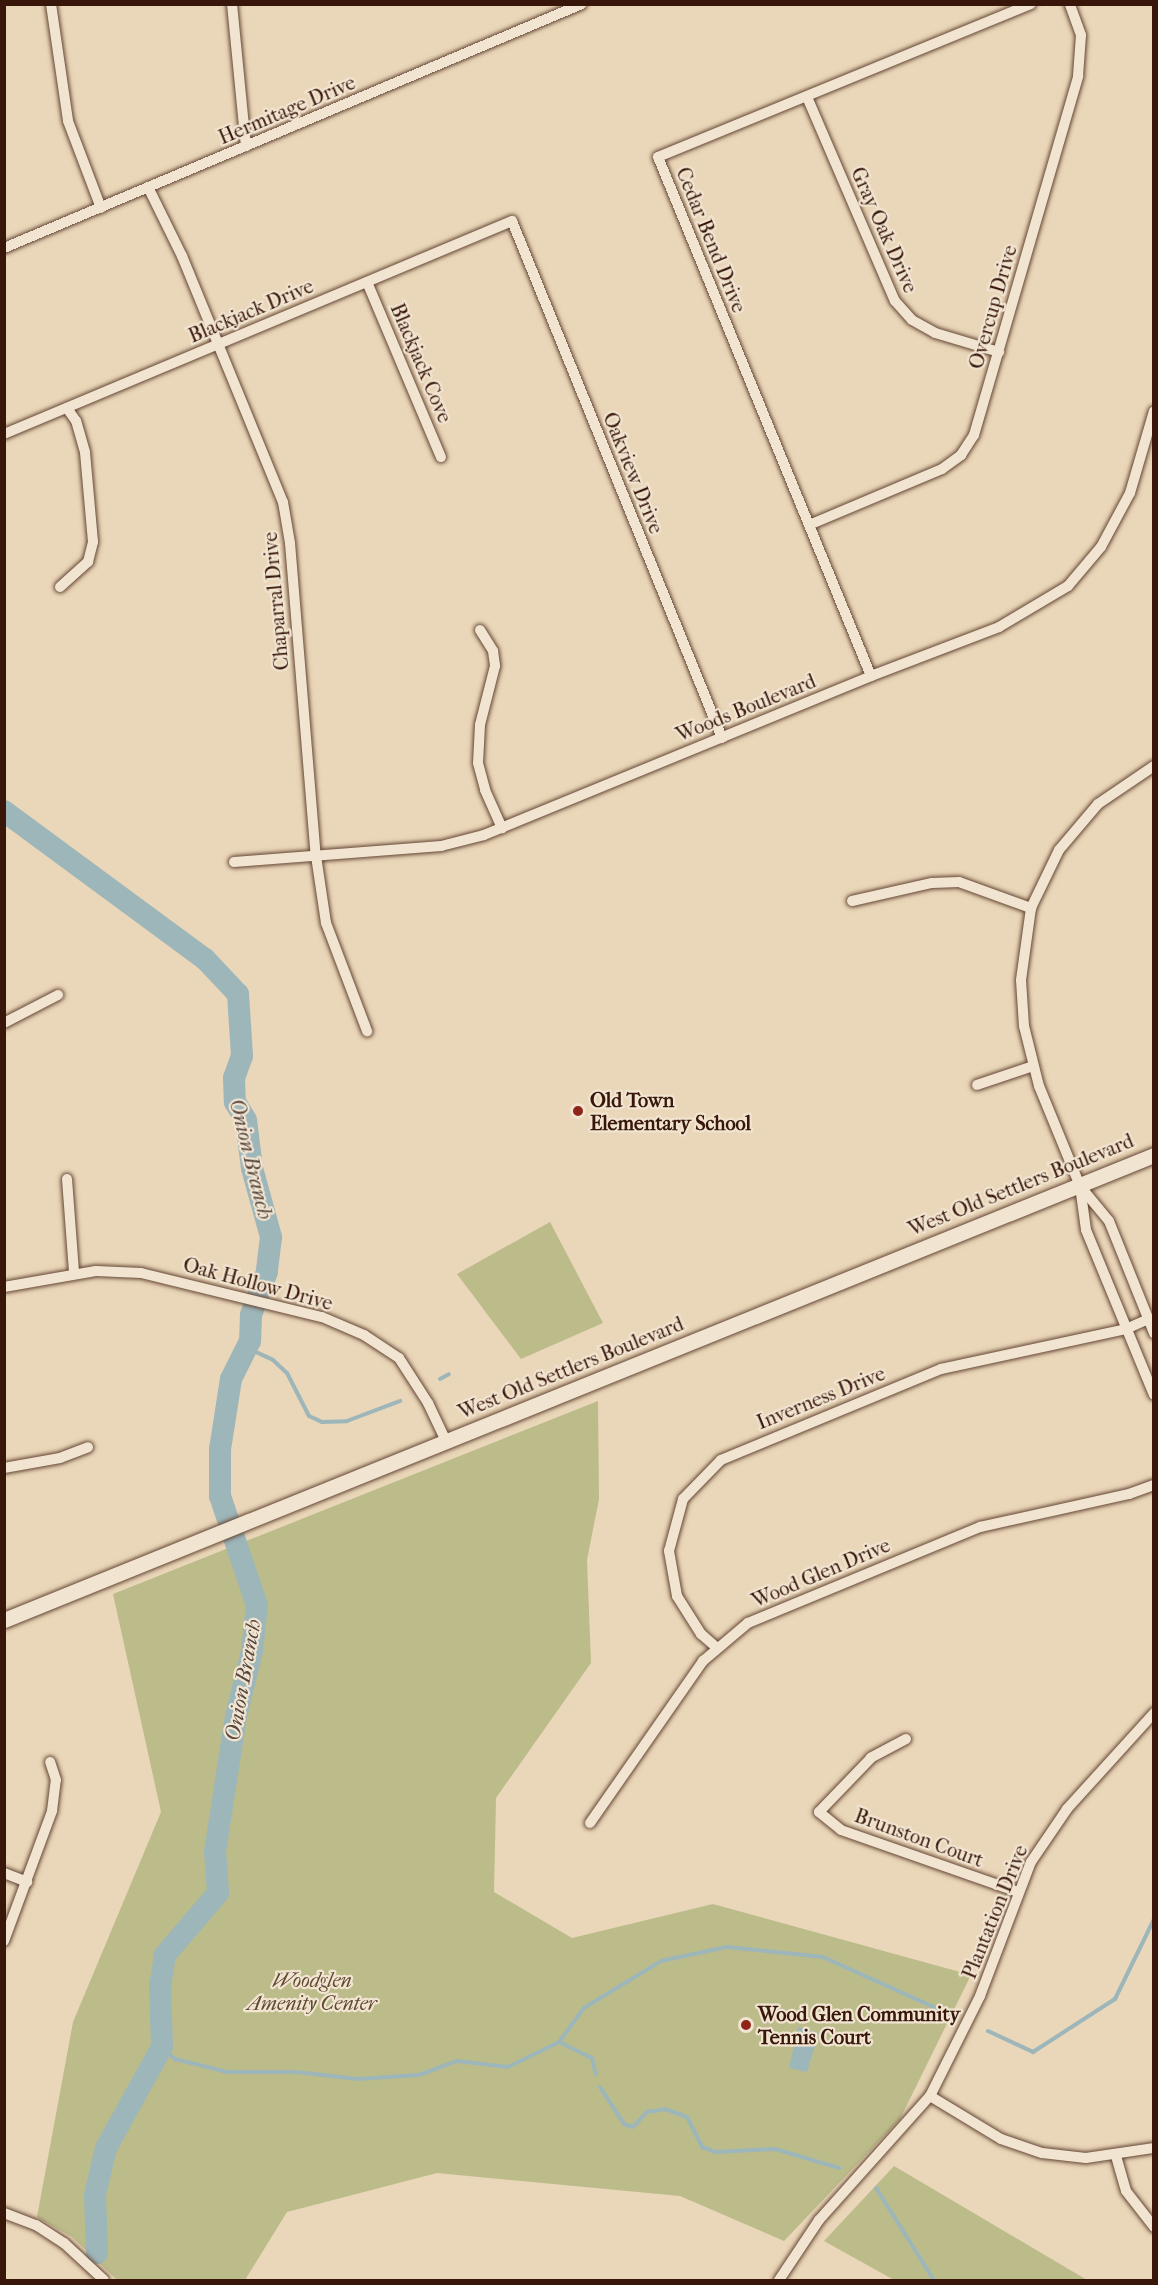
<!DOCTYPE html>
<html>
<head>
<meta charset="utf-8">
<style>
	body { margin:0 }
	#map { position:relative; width:1158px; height:2285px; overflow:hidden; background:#ead6b8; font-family:"IM FELL French Canon",serif }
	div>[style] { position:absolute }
	.green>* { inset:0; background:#bcbc8b }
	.water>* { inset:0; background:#9db6ba }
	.stream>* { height:4px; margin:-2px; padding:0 2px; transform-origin:2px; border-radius:2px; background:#9db6ba }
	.river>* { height:22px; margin:-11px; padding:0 11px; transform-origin:11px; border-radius:11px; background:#9db6ba }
	.roads { filter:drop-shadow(0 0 2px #644635) drop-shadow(0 0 2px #644635) }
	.street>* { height:10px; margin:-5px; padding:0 5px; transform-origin:5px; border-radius:5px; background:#f1e4d1 }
	.secondary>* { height:15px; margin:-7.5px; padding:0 7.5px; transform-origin:7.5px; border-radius:7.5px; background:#f1e4d1 }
	.dots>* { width:16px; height:16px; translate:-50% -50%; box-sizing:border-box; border:3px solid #f1e4d1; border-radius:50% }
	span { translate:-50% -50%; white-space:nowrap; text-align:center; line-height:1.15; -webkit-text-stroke:4.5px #f1e4d1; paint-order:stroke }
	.street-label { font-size:20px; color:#381609 }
	.poi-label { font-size:20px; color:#381609; font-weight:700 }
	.left { translate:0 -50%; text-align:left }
	.park-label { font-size:20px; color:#604830; font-style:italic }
	.water-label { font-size:21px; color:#56463e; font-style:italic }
	.frame { position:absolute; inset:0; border:6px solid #381609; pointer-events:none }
</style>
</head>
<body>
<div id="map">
	<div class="green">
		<i style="clip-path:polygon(550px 1222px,603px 1323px,521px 1359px,457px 1274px)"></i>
		<i style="clip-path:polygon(598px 1401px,599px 1499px,587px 1560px,591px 1663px,496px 1798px,494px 1892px,572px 1938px,713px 1904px,971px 1975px,900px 2119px,784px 2241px,680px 2196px,437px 2173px,287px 2212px,245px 2280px,117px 2280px,72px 2237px,37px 2217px,73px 2022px,161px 1812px,113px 1594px)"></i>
		<i style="clip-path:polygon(894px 2166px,1082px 2277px,1087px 2280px,894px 2280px,824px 2241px)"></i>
	</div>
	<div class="water">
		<i style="clip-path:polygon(798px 2027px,819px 2033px,807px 2072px,789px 2068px)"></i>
	</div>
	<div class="stream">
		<i style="left:250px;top:1341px;width:11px;rotate:68deg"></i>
		<i style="left:254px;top:1351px;width:21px;rotate:25deg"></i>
		<i style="left:273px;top:1360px;width:19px;rotate:43deg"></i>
		<i style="left:287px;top:1373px;width:48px;rotate:62.9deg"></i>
		<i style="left:309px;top:1416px;width:14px;rotate:25deg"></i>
		<i style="left:322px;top:1422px;width:25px;rotate:-2deg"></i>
		<i style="left:347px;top:1421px;width:57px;rotate:-20.7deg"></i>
		<i style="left:440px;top:1379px;width:10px;rotate:-29deg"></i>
		<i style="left:988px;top:2031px;width:50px;rotate:25deg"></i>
		<i style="left:1033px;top:2052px;width:98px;rotate:-32.9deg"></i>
		<i style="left:1115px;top:1999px;width:89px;rotate:-64deg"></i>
		<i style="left:559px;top:2042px;width:42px;rotate:-53.7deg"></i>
		<i style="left:584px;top:2008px;width:90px;rotate:-31.4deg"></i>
		<i style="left:661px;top:1961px;width:67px;rotate:-12deg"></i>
		<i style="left:727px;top:1947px;width:97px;rotate:5.9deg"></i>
		<i style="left:823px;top:1957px;width:146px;rotate:24.3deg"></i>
		<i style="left:162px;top:2047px;width:18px;rotate:43deg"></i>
		<i style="left:175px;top:2059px;width:54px;rotate:14deg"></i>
		<i style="left:227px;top:2072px;width:69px"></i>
		<i style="left:296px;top:2072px;width:62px;rotate:6.4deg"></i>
		<i style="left:358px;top:2079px;width:61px;rotate:-3.8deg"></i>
		<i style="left:419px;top:2075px;width:40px;rotate:-20.2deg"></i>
		<i style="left:457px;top:2061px;width:51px;rotate:6.7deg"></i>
		<i style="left:508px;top:2067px;width:57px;rotate:-26.1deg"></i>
		<i style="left:559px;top:2042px;width:37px;rotate:26deg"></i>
		<i style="left:592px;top:2058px;width:17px;rotate:77deg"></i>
		<i style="left:600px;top:2087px;width:44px;rotate:57deg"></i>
		<i style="left:624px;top:2124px;width:9px;rotate:18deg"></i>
		<i style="left:633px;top:2127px;width:21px;rotate:-47deg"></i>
		<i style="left:647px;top:2112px;width:18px;rotate:-9deg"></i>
		<i style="left:665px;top:2109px;width:23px;rotate:20deg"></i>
		<i style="left:687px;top:2117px;width:34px;rotate:63deg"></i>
		<i style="left:702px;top:2147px;width:15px;rotate:20deg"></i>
		<i style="left:716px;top:2152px;width:59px;rotate:-2.9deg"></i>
		<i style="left:775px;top:2149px;width:67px;rotate:16.5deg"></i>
		<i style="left:876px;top:2188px;width:109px;rotate:57.8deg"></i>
	</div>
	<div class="river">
		<i style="left:4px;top:811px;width:250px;rotate:36.4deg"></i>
		<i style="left:205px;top:959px;width:48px;rotate:46.7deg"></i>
		<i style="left:238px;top:994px;width:62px;rotate:86.3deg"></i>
		<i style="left:242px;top:1056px;width:23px;rotate:110deg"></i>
		<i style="left:234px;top:1078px;width:24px;rotate:88deg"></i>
		<i style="left:235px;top:1102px;width:21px;rotate:59deg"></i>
		<i style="left:246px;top:1120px;width:48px;rotate:82.9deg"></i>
		<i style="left:252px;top:1168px;width:72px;rotate:74.6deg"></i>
		<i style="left:271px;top:1237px;width:35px;rotate:97deg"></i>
		<i style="left:267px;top:1272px;width:46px;rotate:110.4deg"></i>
		<i style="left:251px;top:1315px;width:26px;rotate:92deg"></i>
		<i style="left:250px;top:1341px;width:42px;rotate:116.6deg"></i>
		<i style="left:231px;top:1379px;width:71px;rotate:98.9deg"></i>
		<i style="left:220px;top:1449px;width:47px;rotate:90deg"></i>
		<i style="left:220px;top:1496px;width:115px;rotate:71.3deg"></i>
		<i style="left:257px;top:1605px;width:46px;rotate:96.2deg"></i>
		<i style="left:252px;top:1651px;width:67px;rotate:103.8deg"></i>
		<i style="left:236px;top:1716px;width:137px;rotate:98.8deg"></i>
		<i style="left:215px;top:1851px;width:42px;rotate:85.9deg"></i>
		<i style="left:218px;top:1893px;width:82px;rotate:130.5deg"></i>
		<i style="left:165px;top:1955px;width:30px;rotate:99deg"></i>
		<i style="left:160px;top:1985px;width:62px;rotate:88.2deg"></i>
		<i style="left:162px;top:2047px;width:115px;rotate:119deg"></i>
		<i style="left:106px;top:2148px;width:48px;rotate:103.2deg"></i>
		<i style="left:95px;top:2195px;width:58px;rotate:88deg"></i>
	</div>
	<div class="roads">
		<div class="street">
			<i style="left:51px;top:4px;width:118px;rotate:81.7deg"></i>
			<i style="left:68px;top:121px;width:93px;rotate:69.2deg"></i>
			<i style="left:232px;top:4px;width:143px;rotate:84.4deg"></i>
			<i style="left:807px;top:97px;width:222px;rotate:66.7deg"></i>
			<i style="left:895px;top:301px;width:25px;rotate:48deg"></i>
			<i style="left:912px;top:320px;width:26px;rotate:29deg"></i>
			<i style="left:935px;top:333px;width:67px;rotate:16.5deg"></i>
			<i style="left:148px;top:187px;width:77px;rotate:63.8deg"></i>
			<i style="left:182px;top:256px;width:266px;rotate:67.7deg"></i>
			<i style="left:283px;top:502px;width:42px;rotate:80.3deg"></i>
			<i style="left:290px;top:543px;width:314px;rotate:85.3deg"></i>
			<i style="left:316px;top:856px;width:68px;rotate:81.5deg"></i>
			<i style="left:326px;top:923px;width:116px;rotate:69.2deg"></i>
			<i style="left:4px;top:248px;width:627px;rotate:-22.89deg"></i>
			<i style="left:367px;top:282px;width:190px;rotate:67.1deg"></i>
			<i style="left:4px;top:434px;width:551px;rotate:-22.75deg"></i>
			<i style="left:512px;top:221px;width:558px;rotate:67.89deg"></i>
			<i style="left:809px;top:525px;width:144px;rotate:-22.8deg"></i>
			<i style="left:942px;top:469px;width:24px;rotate:-36deg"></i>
			<i style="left:961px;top:455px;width:24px;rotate:-57deg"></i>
			<i style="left:974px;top:435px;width:374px;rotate:-73.8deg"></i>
			<i style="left:1078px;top:76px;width:41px;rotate:-85.8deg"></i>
			<i style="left:1081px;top:35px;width:33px;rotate:-110deg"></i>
			<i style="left:60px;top:587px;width:38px;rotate:-42deg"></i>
			<i style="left:88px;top:562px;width:21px;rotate:-76deg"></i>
			<i style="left:93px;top:542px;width:90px;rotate:-95.1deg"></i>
			<i style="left:85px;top:452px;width:32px;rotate:-106deg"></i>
			<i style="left:76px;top:421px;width:16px;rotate:-125deg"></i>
			<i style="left:480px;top:630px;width:25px;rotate:58deg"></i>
			<i style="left:493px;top:651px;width:15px;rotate:82deg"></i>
			<i style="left:495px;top:666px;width:61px;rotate:104.3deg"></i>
			<i style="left:480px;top:725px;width:38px;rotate:93deg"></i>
			<i style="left:478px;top:763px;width:28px;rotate:75deg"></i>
			<i style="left:485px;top:790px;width:42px;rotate:65.9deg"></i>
			<i style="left:871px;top:676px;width:561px;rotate:-112.31deg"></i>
			<i style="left:658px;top:157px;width:403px;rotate:-22.3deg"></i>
			<i style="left:1154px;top:766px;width:68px;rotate:145.8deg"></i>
			<i style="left:1098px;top:804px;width:60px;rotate:130.3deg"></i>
			<i style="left:1059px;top:850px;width:64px;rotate:115.8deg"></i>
			<i style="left:1031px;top:908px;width:73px;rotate:97.9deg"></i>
			<i style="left:1021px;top:980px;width:46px;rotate:86.3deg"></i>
			<i style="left:1024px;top:1026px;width:62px;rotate:76deg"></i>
			<i style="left:1039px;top:1086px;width:108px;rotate:67.7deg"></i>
			<i style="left:1080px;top:1186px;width:44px;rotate:82.2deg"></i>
			<i style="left:1086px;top:1230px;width:178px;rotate:67.6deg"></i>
			<i style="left:234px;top:862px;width:208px;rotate:-4.4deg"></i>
			<i style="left:441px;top:846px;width:44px;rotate:-14.3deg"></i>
			<i style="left:484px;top:835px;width:418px;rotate:-22.3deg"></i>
			<i style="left:871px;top:676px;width:137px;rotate:-20.9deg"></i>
			<i style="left:999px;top:627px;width:80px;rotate:-30.7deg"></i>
			<i style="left:1068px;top:586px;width:51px;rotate:-49.8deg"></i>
			<i style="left:1101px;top:547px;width:61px;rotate:-61.8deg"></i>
			<i style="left:1130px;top:493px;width:85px;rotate:-73.7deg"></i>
			<i style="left:852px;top:901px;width:82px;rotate:-12.7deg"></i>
			<i style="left:932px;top:883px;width:27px;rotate:-2deg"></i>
			<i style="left:959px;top:882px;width:77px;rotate:19.9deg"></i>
			<i style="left:4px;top:1023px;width:61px;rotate:-27.4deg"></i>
			<i style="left:977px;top:1085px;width:59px;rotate:-18.7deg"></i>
			<i style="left:67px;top:1179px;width:94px;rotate:85.7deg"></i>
			<i style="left:1080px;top:1186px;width:45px;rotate:50.4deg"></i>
			<i style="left:1109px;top:1221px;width:121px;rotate:68.1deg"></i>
			<i style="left:4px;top:1287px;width:93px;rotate:-9.9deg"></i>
			<i style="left:96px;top:1271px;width:45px;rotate:2.5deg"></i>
			<i style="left:141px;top:1273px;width:186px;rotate:13.7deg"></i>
			<i style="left:322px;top:1317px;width:46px;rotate:23.2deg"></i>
			<i style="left:364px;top:1335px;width:42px;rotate:33.3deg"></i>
			<i style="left:399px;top:1358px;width:54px;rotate:57.2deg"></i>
			<i style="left:428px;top:1403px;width:42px;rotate:64.7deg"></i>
			<i style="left:4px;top:1468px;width:57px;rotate:-10.1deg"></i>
			<i style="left:60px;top:1458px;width:30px;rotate:-21deg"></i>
			<i style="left:716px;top:1647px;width:20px;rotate:-139deg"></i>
			<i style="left:701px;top:1634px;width:45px;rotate:-122.3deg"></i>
			<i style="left:677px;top:1596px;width:46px;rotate:-100.1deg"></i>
			<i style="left:669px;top:1551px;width:54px;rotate:-74.9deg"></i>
			<i style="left:683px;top:1499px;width:54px;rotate:-45.7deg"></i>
			<i style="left:721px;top:1460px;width:238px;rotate:-22.5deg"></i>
			<i style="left:941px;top:1369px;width:189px;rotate:-12.2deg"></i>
			<i style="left:1126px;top:1329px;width:24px;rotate:-24deg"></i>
			<i style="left:906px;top:1739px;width:40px;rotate:152deg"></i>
			<i style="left:871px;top:1758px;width:75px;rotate:133.9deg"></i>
			<i style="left:819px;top:1812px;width:28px;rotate:39deg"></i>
			<i style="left:841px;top:1830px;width:188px;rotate:19.3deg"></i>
			<i style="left:590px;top:1823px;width:198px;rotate:-55.1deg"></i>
			<i style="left:703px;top:1661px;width:59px;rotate:-40.2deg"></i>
			<i style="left:748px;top:1623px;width:251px;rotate:-22.5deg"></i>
			<i style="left:980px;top:1527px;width:153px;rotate:-12.5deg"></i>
			<i style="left:1129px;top:1494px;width:27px;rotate:-20deg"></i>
			<i style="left:4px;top:1873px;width:25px;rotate:21deg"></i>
			<i style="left:4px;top:1941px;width:139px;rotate:-69.7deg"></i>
			<i style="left:52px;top:1811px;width:31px;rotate:-83deg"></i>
			<i style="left:56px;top:1780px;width:19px;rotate:-108deg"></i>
			<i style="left:930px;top:2096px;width:83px;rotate:31.2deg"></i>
			<i style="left:1001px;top:2139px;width:43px;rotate:18.9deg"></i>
			<i style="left:1042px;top:2153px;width:44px;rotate:6.5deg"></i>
			<i style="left:1086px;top:2158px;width:69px;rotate:-8.4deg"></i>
			<i style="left:1116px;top:2156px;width:36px;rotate:74deg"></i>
			<i style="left:1126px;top:2191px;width:46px;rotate:52.1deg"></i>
			<i style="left:4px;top:2213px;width:34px;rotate:21deg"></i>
			<i style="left:36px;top:2225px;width:33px;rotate:33deg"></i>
			<i style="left:64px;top:2243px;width:54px;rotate:42.8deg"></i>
			<i style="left:779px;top:2280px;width:72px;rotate:-56.3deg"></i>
			<i style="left:819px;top:2220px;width:166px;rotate:-48.2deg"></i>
			<i style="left:930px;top:2096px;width:112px;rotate:-63.4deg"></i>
			<i style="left:980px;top:1996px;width:143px;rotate:-69.2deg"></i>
			<i style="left:1031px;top:1862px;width:64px;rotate:-55.8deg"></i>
			<i style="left:1067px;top:1809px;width:130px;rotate:-47.8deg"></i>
		</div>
		<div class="secondary">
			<i style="left:4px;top:1620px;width:1240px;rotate:-22.02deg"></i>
		</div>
	</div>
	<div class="dots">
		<i style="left:578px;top:1111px;background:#8f2418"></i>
		<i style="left:746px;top:2025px;background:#8f2418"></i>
	</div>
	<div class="street-label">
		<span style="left:287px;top:110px;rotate:-23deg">Hermitage Drive</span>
		<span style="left:884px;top:230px;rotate:66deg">Gray Oak Drive</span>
		<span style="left:711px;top:240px;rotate:68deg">Cedar Bend Drive</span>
		<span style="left:993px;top:307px;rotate:-74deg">Overcup Drive</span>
		<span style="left:251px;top:311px;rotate:-23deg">Blackjack Drive</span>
		<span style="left:421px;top:363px;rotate:67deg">Blackjack Cove</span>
		<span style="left:633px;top:473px;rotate:68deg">Oakview Drive</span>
		<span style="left:276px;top:601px;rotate:-95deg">Chaparral Drive</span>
		<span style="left:746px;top:708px;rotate:-22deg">Woods Boulevard</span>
		<span style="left:1021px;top:1185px;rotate:-22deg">West Old Settlers Boulevard</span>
		<span style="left:258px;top:1284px;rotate:15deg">Oak Hollow Drive</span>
		<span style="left:571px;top:1368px;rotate:-22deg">West Old Settlers Boulevard</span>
		<span style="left:821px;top:1398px;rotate:-22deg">Inverness Drive</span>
		<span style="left:821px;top:1573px;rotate:-23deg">Wood Glen Drive</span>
		<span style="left:919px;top:1838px;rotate:20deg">Brunston Court</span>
		<span style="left:995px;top:1912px;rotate:-68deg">Plantation Drive</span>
	</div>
	<div class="poi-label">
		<span class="left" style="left:590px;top:1112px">Old Town<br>Elementary School</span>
		<span class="left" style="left:758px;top:2026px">Wood Glen Community<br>Tennis Court</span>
	</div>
	<div class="park-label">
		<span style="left:312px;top:1992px">Woodglen<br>Amenity Center</span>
	</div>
	<div class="water-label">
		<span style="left:251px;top:1159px;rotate:76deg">Onion Branch</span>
		<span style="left:243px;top:1680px;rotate:-80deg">Onion Branch</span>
	</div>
	<div class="frame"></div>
</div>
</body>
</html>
